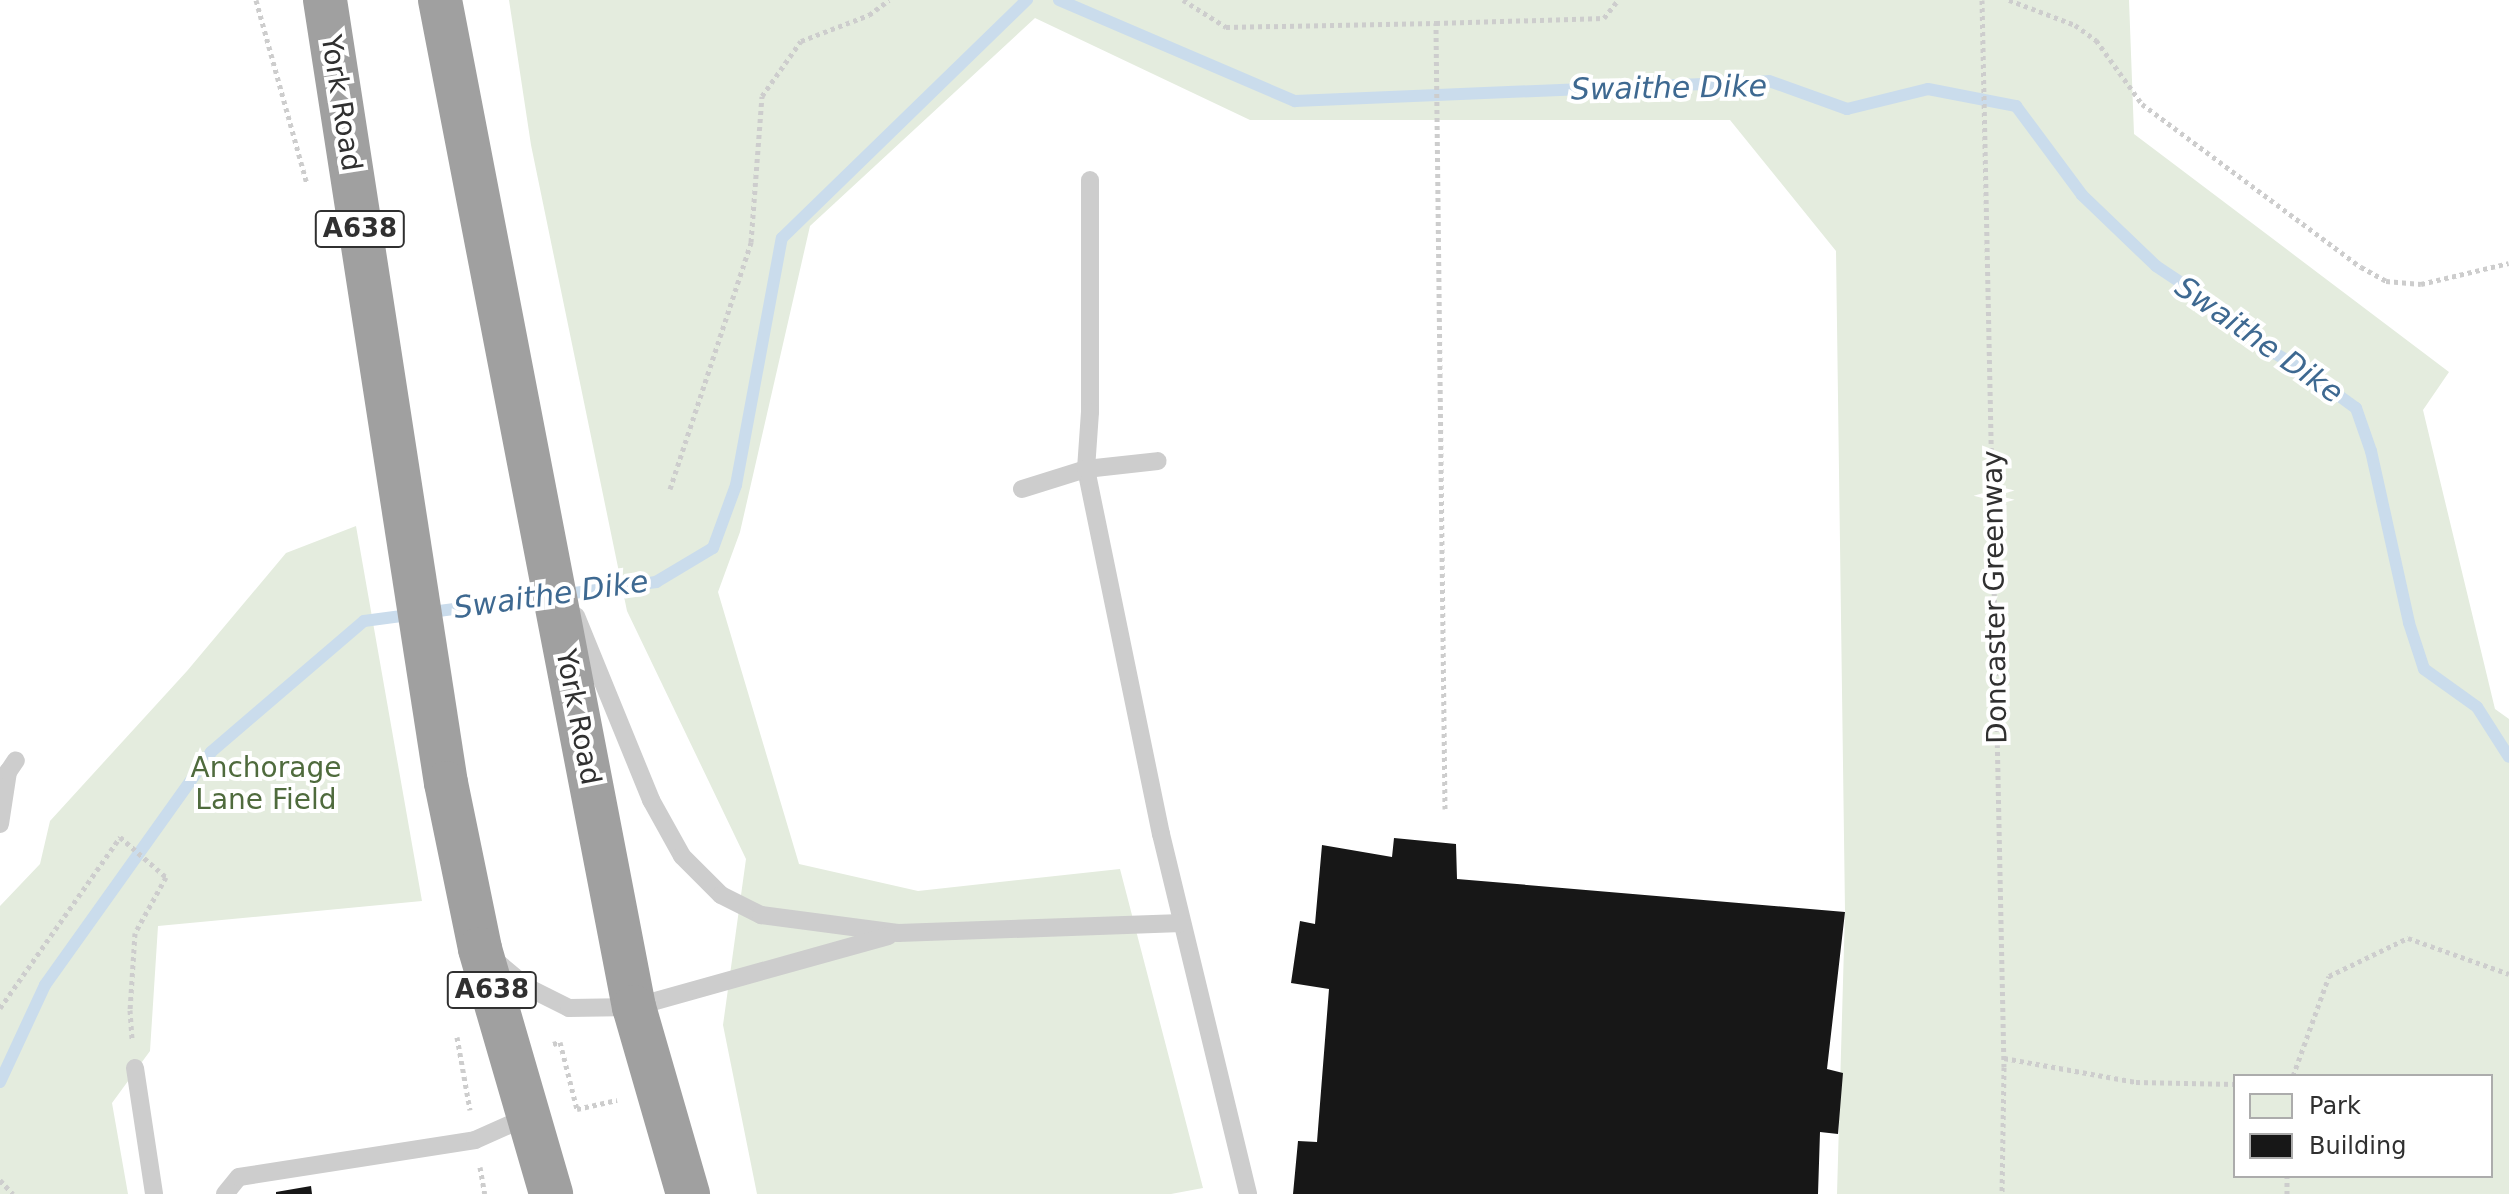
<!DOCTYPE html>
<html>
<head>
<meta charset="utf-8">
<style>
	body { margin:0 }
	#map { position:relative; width:2509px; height:1194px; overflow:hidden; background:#fff; font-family:"DejaVu Sans",sans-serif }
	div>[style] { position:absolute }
	.green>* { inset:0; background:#e4ecde }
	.stream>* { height:12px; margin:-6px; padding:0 6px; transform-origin:6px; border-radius:6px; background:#cadcec }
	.building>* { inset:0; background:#171717 }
	.path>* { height:5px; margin-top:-2.5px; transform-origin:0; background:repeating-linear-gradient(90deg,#cdcdcd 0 4px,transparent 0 8px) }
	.service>* { height:18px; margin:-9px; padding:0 9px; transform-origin:9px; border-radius:9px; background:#cdcdcd }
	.trunk>* { height:44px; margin:-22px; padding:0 22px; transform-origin:22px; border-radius:22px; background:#a0a0a0 }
	span { translate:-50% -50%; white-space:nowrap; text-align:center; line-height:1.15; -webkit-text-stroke:8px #fff; paint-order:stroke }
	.shield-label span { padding:2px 6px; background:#fff; border:2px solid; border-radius:6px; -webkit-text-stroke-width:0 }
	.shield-label { font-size:26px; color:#303030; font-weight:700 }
	.street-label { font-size:28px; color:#303030 }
	.park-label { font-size:28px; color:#4f6b3d }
	.water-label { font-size:30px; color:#3e6991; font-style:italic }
	.legend { position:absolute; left:2233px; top:1074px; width:260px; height:104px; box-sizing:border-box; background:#fff; border:2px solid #acacac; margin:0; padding:10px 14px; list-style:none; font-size:24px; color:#303030 }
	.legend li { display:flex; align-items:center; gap:16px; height:40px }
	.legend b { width:40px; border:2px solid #acacac }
</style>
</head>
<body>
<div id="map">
	<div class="green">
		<i style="clip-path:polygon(evenodd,509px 0,2129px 0,2134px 134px,2449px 372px,2423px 410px,2495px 709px,2509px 719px,2509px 1194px,1837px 1194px,1845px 911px,1836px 251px,1730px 120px,1250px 120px,1035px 18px,810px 226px,740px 532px,718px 592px,799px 864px,918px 891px,1120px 869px,1203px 1188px,1171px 1194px,757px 1194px,723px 1025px,746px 859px,627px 611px,531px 145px,509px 0,2235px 1076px,2491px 1076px,2491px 1176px,2235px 1176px,2235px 1076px)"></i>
		<i style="clip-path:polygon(356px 526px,422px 901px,158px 926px,150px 1051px,112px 1103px,128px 1194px,0 1194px,0 906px,40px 864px,50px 821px,187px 671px,286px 553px)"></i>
	</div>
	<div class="stream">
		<i style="left:1059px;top:0;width:257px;rotate:23.2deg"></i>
		<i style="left:1295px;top:101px;width:474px;rotate:-2.4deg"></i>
		<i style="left:1769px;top:81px;width:83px;rotate:19.7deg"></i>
		<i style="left:1847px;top:109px;width:83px;rotate:-13.9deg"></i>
		<i style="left:1928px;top:89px;width:90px;rotate:10.9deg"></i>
		<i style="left:2016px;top:106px;width:111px;rotate:53.4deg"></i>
		<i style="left:2082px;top:195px;width:103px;rotate:43.8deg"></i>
		<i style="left:2156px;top:266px;width:69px;rotate:33.7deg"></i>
		<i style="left:2213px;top:304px;width:61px;rotate:41deg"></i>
		<i style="left:2259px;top:344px;width:53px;rotate:30.4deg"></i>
		<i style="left:2305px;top:371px;width:63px;rotate:36deg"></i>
		<i style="left:2356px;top:408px;width:46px;rotate:70.8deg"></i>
		<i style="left:2371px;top:451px;width:176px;rotate:77.5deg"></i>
		<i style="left:2409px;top:623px;width:48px;rotate:71.9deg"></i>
		<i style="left:2424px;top:669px;width:65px;rotate:35.6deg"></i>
		<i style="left:2477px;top:707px;width:59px;rotate:57.4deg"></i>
		<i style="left:0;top:1082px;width:107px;rotate:-65.1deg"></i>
		<i style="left:45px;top:985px;width:286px;rotate:-54.5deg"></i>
		<i style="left:211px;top:752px;width:201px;rotate:-40.6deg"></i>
		<i style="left:364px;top:621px;width:295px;rotate:-7.6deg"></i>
		<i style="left:656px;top:582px;width:66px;rotate:-30.8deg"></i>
		<i style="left:713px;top:548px;width:67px;rotate:-69.9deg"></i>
		<i style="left:736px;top:485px;width:251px;rotate:-79.5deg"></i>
		<i style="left:782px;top:238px;width:342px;rotate:-44.2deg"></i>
	</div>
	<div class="building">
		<i style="clip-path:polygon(1394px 838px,1456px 844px,1457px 879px,1845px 912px,1827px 1069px,1843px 1073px,1838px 1134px,1820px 1132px,1818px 1194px,1293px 1194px,1298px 1141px,1317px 1142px,1329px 989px,1291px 983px,1300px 921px,1315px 924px,1322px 845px,1392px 857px)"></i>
		<i style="clip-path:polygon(311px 1186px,312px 1194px,276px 1194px,276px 1192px)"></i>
	</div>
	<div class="path">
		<i style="left:256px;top:0;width:191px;rotate:74.5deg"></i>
		<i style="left:1183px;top:0;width:51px;rotate:32.1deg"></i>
		<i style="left:1226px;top:27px;width:210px;rotate:-1.1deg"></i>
		<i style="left:1982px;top:0;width:1067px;rotate:88.82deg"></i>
		<i style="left:2004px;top:1067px;width:127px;rotate:90.9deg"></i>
		<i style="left:2009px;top:0;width:71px;rotate:20.7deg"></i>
		<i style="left:2075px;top:25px;width:26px;rotate:36deg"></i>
		<i style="left:2096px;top:40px;width:79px;rotate:54.3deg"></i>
		<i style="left:2142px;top:104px;width:273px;rotate:36.7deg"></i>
		<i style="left:2361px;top:267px;width:29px;rotate:29deg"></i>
		<i style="left:2386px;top:281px;width:35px;rotate:5deg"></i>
		<i style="left:2421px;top:284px;width:90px;rotate:-13.4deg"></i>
		<i style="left:670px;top:489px;width:260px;rotate:-71.8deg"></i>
		<i style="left:751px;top:242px;width:146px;rotate:-85.7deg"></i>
		<i style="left:762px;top:96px;width:67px;rotate:-54.7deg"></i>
		<i style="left:801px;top:41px;width:73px;rotate:-20.9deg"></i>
		<i style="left:869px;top:15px;width:25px;rotate:-37deg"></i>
		<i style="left:1445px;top:809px;width:786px;rotate:-90.66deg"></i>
		<i style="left:1436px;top:23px;width:168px;rotate:-1.7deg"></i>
		<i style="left:1604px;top:18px;width:23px;rotate:-52deg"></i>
		<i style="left:0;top:1008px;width:209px;rotate:-54.9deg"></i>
		<i style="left:120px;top:837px;width:61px;rotate:41deg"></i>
		<i style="left:166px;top:877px;width:64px;rotate:119deg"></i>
		<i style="left:135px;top:933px;width:77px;rotate:93.7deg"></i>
		<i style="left:130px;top:1010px;width:29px;rotate:86deg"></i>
		<i style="left:457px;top:1037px;width:74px;rotate:79.9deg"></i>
		<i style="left:553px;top:1044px;width:7px;rotate:-16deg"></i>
		<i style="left:560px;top:1042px;width:69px;rotate:75.8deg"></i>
		<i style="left:577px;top:1109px;width:41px;rotate:-12.7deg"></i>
		<i style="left:2004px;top:1058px;width:134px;rotate:10.3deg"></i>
		<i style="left:2136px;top:1082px;width:99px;rotate:1.2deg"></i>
		<i style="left:2293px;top:1076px;width:106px;rotate:-70.2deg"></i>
		<i style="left:2329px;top:976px;width:88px;rotate:-25.7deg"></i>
		<i style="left:2408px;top:938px;width:107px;rotate:19.6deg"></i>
		<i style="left:480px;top:1167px;width:27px;rotate:80deg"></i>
		<i style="left:0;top:1180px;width:19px;rotate:47deg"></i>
		<i style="left:2287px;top:1194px;width:18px;rotate:-90deg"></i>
	</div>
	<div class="service">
		<i style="left:1090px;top:180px;width:232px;rotate:90deg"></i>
		<i style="left:1090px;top:412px;width:57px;rotate:94deg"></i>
		<i style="left:1086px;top:469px;width:373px;rotate:78.4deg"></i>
		<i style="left:1161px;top:834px;width:370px;rotate:76.4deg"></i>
		<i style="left:1022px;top:489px;width:67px;rotate:-17.4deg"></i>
		<i style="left:1086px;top:469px;width:72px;rotate:-6.3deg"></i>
		<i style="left:576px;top:616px;width:199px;rotate:67.8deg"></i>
		<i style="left:651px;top:800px;width:64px;rotate:61deg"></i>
		<i style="left:682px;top:856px;width:55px;rotate:45deg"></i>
		<i style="left:721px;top:895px;width:45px;rotate:26.6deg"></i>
		<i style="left:761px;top:915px;width:138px;rotate:7.5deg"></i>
		<i style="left:898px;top:933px;width:284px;rotate:-2deg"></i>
		<i style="left:0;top:824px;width:53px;rotate:-81.3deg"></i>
		<i style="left:8px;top:772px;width:14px;rotate:-56deg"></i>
		<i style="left:491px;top:957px;width:47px;rotate:39.8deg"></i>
		<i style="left:527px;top:987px;width:47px;rotate:26.6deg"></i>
		<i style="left:569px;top:1008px;width:65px;rotate:-0.9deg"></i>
		<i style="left:634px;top:1007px;width:264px;rotate:-15.6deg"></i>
		<i style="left:135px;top:1068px;width:127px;rotate:81.4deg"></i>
		<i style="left:225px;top:1194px;width:22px;rotate:-51deg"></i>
		<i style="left:239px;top:1177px;width:239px;rotate:-8.9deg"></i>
		<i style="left:475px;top:1140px;width:59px;rotate:-24deg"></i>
	</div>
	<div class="trunk">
		<i style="left:325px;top:0;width:792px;rotate:81.22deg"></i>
		<i style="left:446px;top:783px;width:169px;rotate:78.4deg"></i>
		<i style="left:480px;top:949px;width:255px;rotate:73.8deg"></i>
		<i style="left:440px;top:0;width:1026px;rotate:79.1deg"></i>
		<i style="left:634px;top:1007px;width:195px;rotate:73.9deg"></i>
	</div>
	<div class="shield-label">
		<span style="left:360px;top:229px">A638</span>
		<span style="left:492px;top:990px">A638</span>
	</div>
	<div class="street-label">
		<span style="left:341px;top:103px;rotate:81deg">York Road</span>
		<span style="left:1995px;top:597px;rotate:-91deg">Doncaster Greenway</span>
		<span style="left:578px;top:717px;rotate:79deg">York Road</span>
	</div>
	<div class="park-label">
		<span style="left:266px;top:784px">Anchorage<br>Lane Field</span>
	</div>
	<div class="water-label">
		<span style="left:1669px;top:88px;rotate:-1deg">Swaithe Dike</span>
		<span style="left:2259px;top:340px;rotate:35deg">Swaithe Dike</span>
		<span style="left:551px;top:595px;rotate:-8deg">Swaithe Dike</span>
	</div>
	<ul class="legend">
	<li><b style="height:22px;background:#e4ecde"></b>Park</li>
	<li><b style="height:22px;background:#171717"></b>Building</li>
	</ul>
</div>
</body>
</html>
